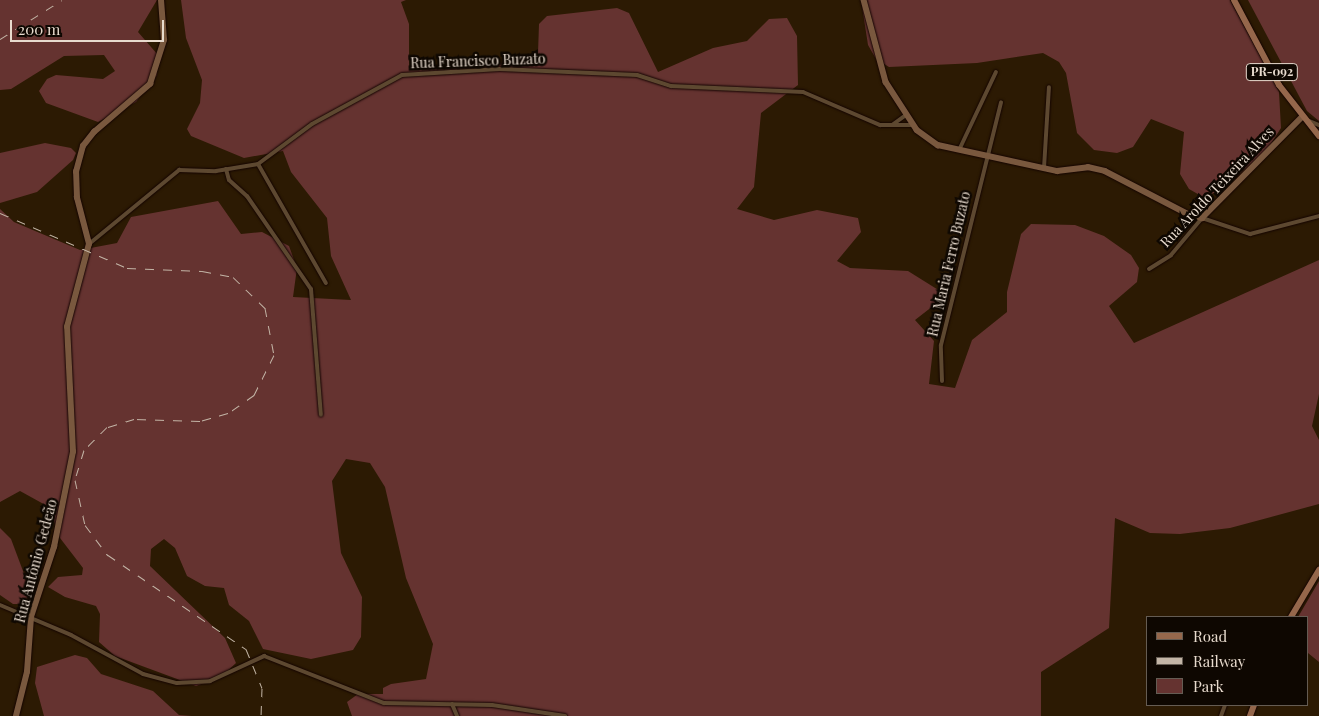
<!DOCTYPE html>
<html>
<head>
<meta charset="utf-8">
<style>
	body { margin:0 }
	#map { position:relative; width:1319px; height:716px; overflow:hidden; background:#2c1a03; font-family:"Playfair Display",serif }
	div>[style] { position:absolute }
	.green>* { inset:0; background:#653330 }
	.roads { filter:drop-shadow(0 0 1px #140400) drop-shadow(0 0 1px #140400) }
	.street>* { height:4px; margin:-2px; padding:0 2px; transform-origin:2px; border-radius:2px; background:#5d4830 }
	.secondary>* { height:5.5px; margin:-2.75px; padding:0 2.75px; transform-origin:2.75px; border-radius:2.75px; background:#79583e }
	.primary>* { height:6px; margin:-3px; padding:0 3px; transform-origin:3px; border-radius:3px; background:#95674b }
	.rail>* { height:1px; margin-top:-0.5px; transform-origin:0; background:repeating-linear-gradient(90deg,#c3b5a6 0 9px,transparent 0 18px) }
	span { translate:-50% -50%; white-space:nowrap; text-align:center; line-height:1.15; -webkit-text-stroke:5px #0e0701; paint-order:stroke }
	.shield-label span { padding:1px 4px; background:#0e0701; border:1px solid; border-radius:4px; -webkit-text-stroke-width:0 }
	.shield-label { font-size:12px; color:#e8dbce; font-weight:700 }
	.street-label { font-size:14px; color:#e8dbce }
	.legend { position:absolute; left:1146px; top:616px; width:162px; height:90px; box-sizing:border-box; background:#0e0701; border:1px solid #655c53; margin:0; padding:6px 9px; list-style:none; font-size:15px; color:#e8dbce }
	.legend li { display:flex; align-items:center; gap:10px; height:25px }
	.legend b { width:25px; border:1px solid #655c53 }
	.scale { position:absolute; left:10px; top:20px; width:154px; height:22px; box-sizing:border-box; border:2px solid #e8dbce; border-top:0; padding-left:6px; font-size:15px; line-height:18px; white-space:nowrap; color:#e8dbce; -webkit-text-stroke:4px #0e0701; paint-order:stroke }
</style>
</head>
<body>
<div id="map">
	<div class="green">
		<i style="clip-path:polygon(0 0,157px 0,138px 32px,158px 55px,157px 75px,136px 102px,98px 122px,46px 103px,39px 91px,47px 79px,56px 75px,103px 79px,115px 71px,104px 55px,64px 56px,11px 89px,0 90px)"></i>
		<i style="clip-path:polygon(181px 0,406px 0,401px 2px,409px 24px,409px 68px,528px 61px,538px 53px,539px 24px,547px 16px,617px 8px,629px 13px,658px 72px,713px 48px,747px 41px,769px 19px,787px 18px,797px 36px,798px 85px,761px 113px,754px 187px,737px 209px,774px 220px,817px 210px,858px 218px,861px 232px,837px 261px,850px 268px,908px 271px,940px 291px,942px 299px,915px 320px,934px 341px,929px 384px,955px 388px,972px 340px,1007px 312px,1007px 292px,1021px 234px,1031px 224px,1075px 225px,1104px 236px,1131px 255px,1139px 268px,1137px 282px,1109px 306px,1134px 343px,1319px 260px,1319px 394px,1312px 426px,1319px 440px,1319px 504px,1230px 528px,1180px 534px,1150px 533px,1115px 518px,1109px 628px,1041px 672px,1041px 716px,352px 716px,347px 702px,358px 694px,383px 694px,383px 688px,391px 684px,426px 679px,433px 644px,406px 578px,385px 487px,370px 463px,346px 459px,332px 481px,341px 553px,362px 597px,361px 637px,353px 650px,311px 659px,263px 649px,249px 621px,229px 605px,224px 588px,205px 586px,187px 576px,175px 548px,164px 539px,151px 549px,150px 566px,225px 638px,236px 663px,221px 677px,196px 686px,115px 656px,99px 642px,100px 614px,96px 606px,65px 597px,48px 587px,58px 577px,82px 575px,83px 568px,60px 538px,49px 507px,20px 491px,0 502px,0 209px,14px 222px,80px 250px,117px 243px,131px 217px,218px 201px,241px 234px,262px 232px,289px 246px,297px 268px,293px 297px,351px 300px,331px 256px,327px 218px,291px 172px,283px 151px,244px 158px,191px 136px,187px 129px,200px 103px,202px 80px,186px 38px)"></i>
		<i style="clip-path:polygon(861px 0,1230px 0,1279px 92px,1281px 128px,1268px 148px,1222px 190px,1203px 197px,1189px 189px,1180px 174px,1184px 132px,1151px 119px,1133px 147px,1117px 153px,1094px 150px,1077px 133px,1066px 73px,1059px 62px,1043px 53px,977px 63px,889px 67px,876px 59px,868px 45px)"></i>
		<i style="clip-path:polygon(1248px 0,1319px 0,1319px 121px,1307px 111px)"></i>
		<i style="clip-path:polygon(45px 143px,71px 148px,76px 153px,73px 160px,37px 192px,0 203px,0 153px)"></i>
		<i style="clip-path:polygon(0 528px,11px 539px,29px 587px,26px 604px,13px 604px,0 595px)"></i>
		<i style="clip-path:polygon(1319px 581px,1319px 662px,1308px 653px,1308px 617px,1298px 617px)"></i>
		<i style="clip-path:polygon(75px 655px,87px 658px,101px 674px,153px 691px,179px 715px,192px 716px,44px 716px,35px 683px,37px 667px)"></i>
	</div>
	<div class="roads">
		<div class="street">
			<i style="left:1307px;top:120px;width:13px;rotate:23deg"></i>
			<i style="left:892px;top:125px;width:17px;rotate:-36deg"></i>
			<i style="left:960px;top:148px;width:84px;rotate:-64.7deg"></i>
			<i style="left:258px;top:164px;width:137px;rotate:60.3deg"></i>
			<i style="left:1044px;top:168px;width:81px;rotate:-86.5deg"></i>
			<i style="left:226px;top:169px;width:11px;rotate:75deg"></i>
			<i style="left:229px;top:180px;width:24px;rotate:42deg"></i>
			<i style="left:247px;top:196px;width:113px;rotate:55.5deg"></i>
			<i style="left:311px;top:289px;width:126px;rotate:85.5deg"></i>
			<i style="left:89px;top:244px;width:117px;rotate:-39.4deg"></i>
			<i style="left:179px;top:170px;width:37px;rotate:2deg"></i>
			<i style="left:216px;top:171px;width:43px;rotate:-9.5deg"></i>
			<i style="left:258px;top:164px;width:67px;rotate:-36.5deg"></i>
			<i style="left:312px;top:124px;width:102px;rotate:-28.6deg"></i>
			<i style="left:402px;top:75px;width:98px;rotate:-3.5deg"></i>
			<i style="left:500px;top:69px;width:137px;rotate:2.5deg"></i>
			<i style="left:637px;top:75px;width:36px;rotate:18deg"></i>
			<i style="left:671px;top:86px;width:132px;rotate:2.6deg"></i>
			<i style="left:803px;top:92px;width:84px;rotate:23.2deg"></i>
			<i style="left:880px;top:125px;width:34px"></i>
			<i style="left:1149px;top:269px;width:26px;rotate:-32deg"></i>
			<i style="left:1171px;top:255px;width:48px;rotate:-50deg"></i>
			<i style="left:1202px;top:218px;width:51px;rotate:18.4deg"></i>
			<i style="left:1250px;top:234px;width:71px;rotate:-14.6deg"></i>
			<i style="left:942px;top:381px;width:36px;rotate:-92deg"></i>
			<i style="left:941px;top:345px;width:250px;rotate:-76.1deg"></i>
			<i style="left:0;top:605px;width:77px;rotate:22.9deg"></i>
			<i style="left:71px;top:635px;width:82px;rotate:28.4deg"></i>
			<i style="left:143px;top:674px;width:35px;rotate:15deg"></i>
			<i style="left:177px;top:683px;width:33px;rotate:-3deg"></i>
			<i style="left:210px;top:681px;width:60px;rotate:-24.8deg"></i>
			<i style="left:264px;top:656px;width:129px;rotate:21.4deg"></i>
			<i style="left:384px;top:703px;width:108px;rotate:1.1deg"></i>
			<i style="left:492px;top:705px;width:74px;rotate:8.6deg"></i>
			<i style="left:452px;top:704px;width:13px;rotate:67deg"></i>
			<i style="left:1221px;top:716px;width:12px;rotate:-70deg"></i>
		</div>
		<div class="secondary">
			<i style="left:864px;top:0;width:85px;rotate:75deg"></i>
			<i style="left:886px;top:82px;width:57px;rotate:57.1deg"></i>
			<i style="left:917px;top:130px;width:26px;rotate:36deg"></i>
			<i style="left:938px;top:145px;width:122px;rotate:12.3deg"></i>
			<i style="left:1057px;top:171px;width:31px;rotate:-7deg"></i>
			<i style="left:1088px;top:167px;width:17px;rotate:13deg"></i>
			<i style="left:1105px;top:171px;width:93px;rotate:27.4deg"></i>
			<i style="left:1188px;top:214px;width:15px;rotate:16deg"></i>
			<i style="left:1202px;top:218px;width:141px;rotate:-45.3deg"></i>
			<i style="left:16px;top:716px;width:45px;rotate:-76deg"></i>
			<i style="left:27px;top:672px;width:55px;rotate:-85.8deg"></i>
			<i style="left:31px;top:617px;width:74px;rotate:-71.8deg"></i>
			<i style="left:54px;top:547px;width:97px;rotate:-78.7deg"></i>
			<i style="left:73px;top:452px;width:125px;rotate:-92.7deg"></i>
			<i style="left:67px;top:327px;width:86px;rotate:-75.2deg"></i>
			<i style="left:89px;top:244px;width:48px;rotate:-104.6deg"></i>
			<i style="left:77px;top:198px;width:26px;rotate:-92deg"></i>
			<i style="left:76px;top:172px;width:27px;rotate:-75deg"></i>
			<i style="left:83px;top:146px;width:18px;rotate:-52deg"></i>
			<i style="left:94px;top:132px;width:74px;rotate:-40.6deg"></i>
			<i style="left:150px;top:84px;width:46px;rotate:-72.3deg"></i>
			<i style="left:164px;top:40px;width:40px;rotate:-94.3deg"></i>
		</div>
		<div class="primary">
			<i style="left:1234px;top:0;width:96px;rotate:62.1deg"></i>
			<i style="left:1279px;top:85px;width:65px;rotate:51.9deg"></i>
			<i style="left:1291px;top:617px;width:55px;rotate:-59.2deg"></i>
			<i style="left:1250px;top:716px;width:12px;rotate:-70deg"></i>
		</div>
	</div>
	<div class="rail">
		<i style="left:0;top:39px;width:73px;rotate:-32.2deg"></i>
		<i style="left:0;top:213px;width:138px;rotate:23.4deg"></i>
		<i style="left:127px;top:268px;width:75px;rotate:2.3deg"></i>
		<i style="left:202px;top:271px;width:32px;rotate:11deg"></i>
		<i style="left:233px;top:277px;width:45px;rotate:44.1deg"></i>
		<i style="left:265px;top:308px;width:48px;rotate:79.2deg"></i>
		<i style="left:274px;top:355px;width:45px;rotate:116.6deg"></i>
		<i style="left:254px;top:395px;width:32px;rotate:145deg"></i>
		<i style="left:228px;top:413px;width:29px;rotate:164deg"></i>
		<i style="left:200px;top:421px;width:66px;rotate:-178.3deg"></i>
		<i style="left:134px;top:419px;width:28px;rotate:163deg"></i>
		<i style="left:107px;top:427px;width:33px;rotate:135deg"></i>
		<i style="left:84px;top:450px;width:31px;rotate:107deg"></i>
		<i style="left:75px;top:480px;width:46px;rotate:77.5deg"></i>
		<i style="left:85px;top:525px;width:38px;rotate:53deg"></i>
		<i style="left:108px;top:555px;width:167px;rotate:34.3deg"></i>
		<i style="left:246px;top:649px;width:42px;rotate:67.7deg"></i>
		<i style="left:262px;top:688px;width:28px;rotate:92deg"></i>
	</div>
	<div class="shield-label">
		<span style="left:1272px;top:72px">PR-092</span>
	</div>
	<div class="street-label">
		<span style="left:478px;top:61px;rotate:-2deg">Rua Francisco Buzato</span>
		<span style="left:1217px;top:187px;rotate:-47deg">Rua Aroldo Teixeira Alves</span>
		<span style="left:949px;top:264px;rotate:-77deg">Rua Maria Ferro Buzato</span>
		<span style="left:36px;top:561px;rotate:-75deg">Rua Antônio Gedeão</span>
	</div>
	<ul class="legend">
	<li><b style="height:6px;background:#95674b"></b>Road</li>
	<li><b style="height:6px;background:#c3b5a6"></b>Railway</li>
	<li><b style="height:14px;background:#653330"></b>Park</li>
	</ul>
	<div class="scale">200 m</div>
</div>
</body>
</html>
